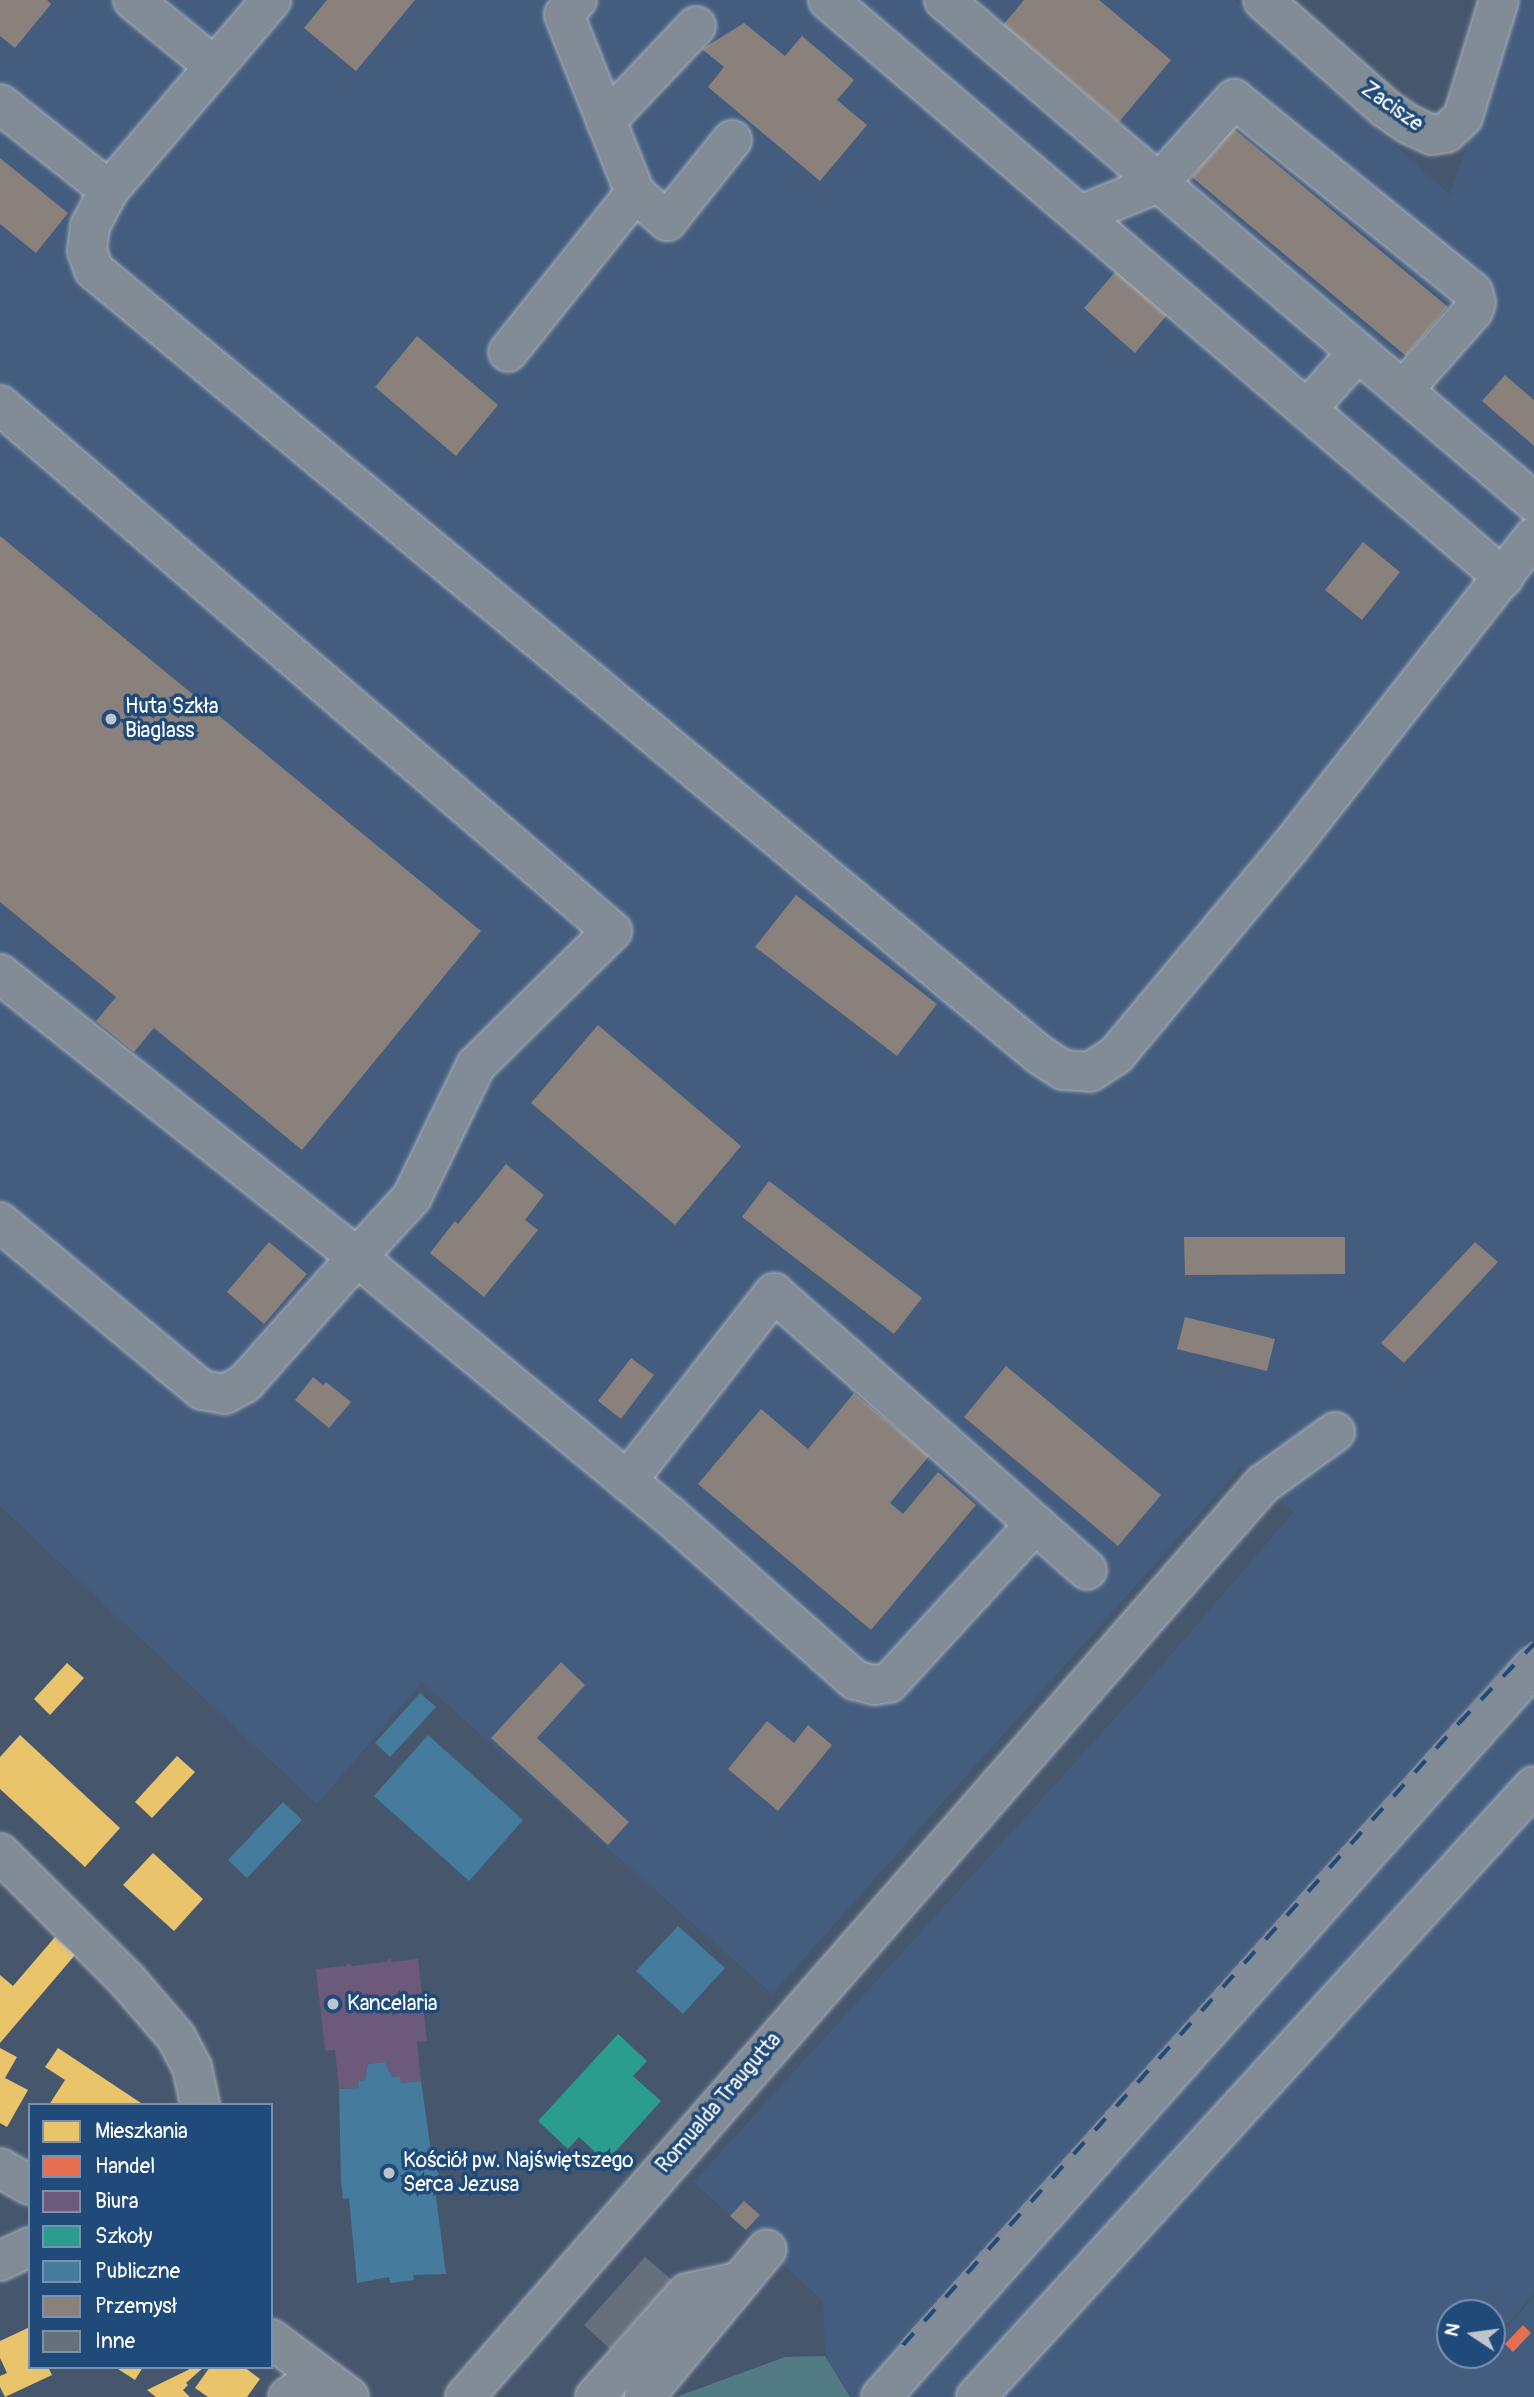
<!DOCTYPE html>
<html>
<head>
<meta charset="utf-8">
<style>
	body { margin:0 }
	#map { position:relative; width:1534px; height:2397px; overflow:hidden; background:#46576d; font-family:Pangolin,sans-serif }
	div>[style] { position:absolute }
	.built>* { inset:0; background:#445d7e }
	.green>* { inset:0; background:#527b85 }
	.homes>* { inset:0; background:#e9c46a }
	.shops>* { inset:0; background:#e76f51 }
	.offices>* { inset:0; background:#6d597a }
	.schools>* { inset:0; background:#2a9d8f }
	.public>* { inset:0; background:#457b9d }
	.industry>* { inset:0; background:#8a817c }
	.building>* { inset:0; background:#66707d }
	.roads { filter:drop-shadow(0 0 2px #acb3bd) drop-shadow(0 0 2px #acb3bd) }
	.minor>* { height:38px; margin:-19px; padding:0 19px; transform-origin:19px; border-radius:19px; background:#828c97 }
	.rail>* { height:8px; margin-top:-4px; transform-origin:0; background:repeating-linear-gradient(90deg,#1f4a7a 0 16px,#818a96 0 32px); box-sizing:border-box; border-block:2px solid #818a96 }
	.dots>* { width:19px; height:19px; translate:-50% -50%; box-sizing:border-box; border:4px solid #1f4a7a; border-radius:50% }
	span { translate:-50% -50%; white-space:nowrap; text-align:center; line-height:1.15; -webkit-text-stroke:7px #1f4a7a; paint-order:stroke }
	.street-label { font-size:21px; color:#fff }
	.poi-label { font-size:21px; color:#fff }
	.left { translate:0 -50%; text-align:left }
	.legend { position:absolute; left:28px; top:2103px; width:245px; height:266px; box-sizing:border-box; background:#1f4a7a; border:2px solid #7992af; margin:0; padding:9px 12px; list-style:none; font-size:21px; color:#fff }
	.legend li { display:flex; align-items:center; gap:14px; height:35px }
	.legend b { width:35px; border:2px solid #7992af }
	.north { position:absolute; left:1436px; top:2299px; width:70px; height:70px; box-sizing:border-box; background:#1f4a7a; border:2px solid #7992af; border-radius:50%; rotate:283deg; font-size:19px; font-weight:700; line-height:28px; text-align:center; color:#fff }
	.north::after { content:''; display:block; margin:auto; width:24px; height:32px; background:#bec4cc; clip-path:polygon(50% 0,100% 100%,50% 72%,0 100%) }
</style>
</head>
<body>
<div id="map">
	<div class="built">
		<i style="clip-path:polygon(0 0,1234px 0,1450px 195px,1516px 0,1534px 0,1534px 2294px,1492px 2341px,1492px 2313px,1450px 2313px,1450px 2355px,1480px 2355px,1457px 2382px,1482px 2355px,1492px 2355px,1492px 2344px,1534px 2297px,1534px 2397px,851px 2397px,826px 2356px,823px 2301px,694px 2182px,1140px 1691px,1294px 1512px,1242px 1466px,772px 1994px,422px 1682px,317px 1804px,0 1506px)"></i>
	</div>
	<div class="green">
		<i style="clip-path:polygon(825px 2356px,850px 2397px,676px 2397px,785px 2357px)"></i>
	</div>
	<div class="homes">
		<i style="clip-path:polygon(67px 1663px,84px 1678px,50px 1715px,34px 1699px)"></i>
		<i style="clip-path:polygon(20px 1735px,120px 1828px,85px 1867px,0 1789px,0 1757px)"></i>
		<i style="clip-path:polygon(177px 1756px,195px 1772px,152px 1818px,135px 1802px)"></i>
		<i style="clip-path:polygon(153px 1853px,203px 1899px,174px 1931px,123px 1885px)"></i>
		<i style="clip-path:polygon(55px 1937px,75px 1955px,0 2043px,0 1975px,13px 1986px)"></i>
		<i style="clip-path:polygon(0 2048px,17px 2057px,5px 2078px,28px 2090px,7px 2127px,0 2123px)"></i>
		<i style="clip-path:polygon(58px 2048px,144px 2105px,49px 2105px,65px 2080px,45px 2067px)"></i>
		<i style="clip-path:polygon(30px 2327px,30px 2367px,48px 2367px,52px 2375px,5px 2397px,0 2387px,0 2376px,7px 2373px,0 2358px,0 2341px)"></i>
		<i style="clip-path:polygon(115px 2367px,143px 2367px,135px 2380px)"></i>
		<i style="clip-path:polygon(194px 2367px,204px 2367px,186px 2383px,188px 2385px,183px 2390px,190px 2397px,156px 2397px,147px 2390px)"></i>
		<i style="clip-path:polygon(210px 2367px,244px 2367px,260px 2379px,247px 2397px,208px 2397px,195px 2388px)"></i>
	</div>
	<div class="shops">
		<i style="clip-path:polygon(1523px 2325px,1531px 2333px,1513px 2352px,1505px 2344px)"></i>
	</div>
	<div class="offices">
		<i style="clip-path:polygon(391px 1958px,391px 1962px,418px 1959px,427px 2041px,417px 2042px,421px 2081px,401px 2083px,400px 2076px,392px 2077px,385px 2062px,368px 2064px,365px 2080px,358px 2081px,359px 2088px,339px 2089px,335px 2050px,325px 2051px,316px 1969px,346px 1966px,348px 1963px,352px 1966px,385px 1962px)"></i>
	</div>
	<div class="schools">
		<i style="clip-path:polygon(618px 2034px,647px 2061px,633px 2076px,661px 2101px,606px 2162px,579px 2137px,568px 2149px,538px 2121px)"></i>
	</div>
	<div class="public">
		<i style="clip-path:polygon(420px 1693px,436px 1707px,390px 1757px,375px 1743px)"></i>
		<i style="clip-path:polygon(428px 1735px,523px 1820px,469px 1881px,374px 1796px)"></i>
		<i style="clip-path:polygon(283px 1802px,302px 1820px,247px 1878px,228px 1860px)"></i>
		<i style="clip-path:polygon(678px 1926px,725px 1968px,683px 2014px,636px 1971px)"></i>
		<i style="clip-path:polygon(385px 2062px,392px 2077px,400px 2076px,401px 2083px,421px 2081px,433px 2165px,437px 2164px,440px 2189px,435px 2189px,446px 2274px,413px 2275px,414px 2280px,390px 2283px,389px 2277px,357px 2283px,349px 2198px,343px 2199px,341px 2181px,339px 2089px,359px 2088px,358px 2081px,365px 2080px,368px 2064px)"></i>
	</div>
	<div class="industry">
		<i style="clip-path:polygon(0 0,47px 0,51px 4px,15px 48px,0 36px)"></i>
		<i style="clip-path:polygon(327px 0,415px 0,356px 71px,304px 28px)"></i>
		<i style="clip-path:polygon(1024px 0,1099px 0,1171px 60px,1119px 122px,1003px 25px)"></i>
		<i style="clip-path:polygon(744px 23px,785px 56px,802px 36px,854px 80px,837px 100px,867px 125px,820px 181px,708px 87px,724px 67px,702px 49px)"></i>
		<i style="clip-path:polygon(1233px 128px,1448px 307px,1406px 356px,1192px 177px)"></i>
		<i style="clip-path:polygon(0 158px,68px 213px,36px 253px,0 224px)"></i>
		<i style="clip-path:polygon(1116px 271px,1167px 315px,1135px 353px,1084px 308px)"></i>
		<i style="clip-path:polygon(417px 336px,498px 405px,456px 456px,375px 387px)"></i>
		<i style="clip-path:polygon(1505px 375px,1534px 400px,1534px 446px,1482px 401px)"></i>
		<i style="clip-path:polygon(0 536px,481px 931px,302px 1150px,154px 1028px,134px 1052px,96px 1021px,116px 997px,0 902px)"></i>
		<i style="clip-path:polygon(1363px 542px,1400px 572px,1362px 620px,1325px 590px)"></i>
		<i style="clip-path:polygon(796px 895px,937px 1004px,897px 1056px,755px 947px)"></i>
		<i style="clip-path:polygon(598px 1025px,741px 1146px,675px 1225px,531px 1103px)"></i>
		<i style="clip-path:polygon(506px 1164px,544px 1195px,525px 1220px,538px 1230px,484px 1297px,430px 1253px,455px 1221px,458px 1224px)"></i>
		<i style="clip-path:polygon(769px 1181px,922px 1298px,894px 1334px,742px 1217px)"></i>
		<i style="clip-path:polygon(1184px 1237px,1345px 1237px,1345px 1274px,1185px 1275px)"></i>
		<i style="clip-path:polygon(269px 1242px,307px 1274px,264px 1324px,227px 1292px)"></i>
		<i style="clip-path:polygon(1475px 1242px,1498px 1262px,1404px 1363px,1381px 1343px)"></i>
		<i style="clip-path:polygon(1185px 1317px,1275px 1339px,1267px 1371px,1177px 1349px)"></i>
		<i style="clip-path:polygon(631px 1358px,654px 1375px,621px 1419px,598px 1401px)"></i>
		<i style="clip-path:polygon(1006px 1366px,1161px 1495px,1118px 1546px,964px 1417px)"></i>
		<i style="clip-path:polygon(313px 1377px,323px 1385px,326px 1382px,351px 1402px,329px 1428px,295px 1400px)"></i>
		<i style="clip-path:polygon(854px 1393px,929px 1456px,890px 1503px,903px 1514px,938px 1472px,976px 1505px,871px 1630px,698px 1484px,761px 1409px,808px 1449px)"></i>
		<i style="clip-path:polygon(561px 1662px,585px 1685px,537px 1738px,629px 1822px,608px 1845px,491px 1738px)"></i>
		<i style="clip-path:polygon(767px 1721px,794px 1743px,808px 1725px,832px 1745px,778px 1811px,728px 1769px)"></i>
		<i style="clip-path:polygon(744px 2201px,760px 2215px,746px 2230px,730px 2216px)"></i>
	</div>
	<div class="building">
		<i style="clip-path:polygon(645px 2257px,672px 2280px,610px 2349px,584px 2325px)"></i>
	</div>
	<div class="roads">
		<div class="minor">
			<i style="left:133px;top:0;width:104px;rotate:39.2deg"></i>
			<i style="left:828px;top:0;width:889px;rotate:40.53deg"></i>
			<i style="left:944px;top:0;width:775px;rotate:40.39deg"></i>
			<i style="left:1263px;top:0;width:163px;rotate:41.5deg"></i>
			<i style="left:1385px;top:108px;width:28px;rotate:35deg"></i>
			<i style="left:1408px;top:124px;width:26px;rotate:25deg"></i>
			<i style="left:1432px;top:135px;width:14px;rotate:-8deg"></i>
			<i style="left:1446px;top:133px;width:23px;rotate:-43deg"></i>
			<i style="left:1463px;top:117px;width:122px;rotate:-72.9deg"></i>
			<i style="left:0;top:104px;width:139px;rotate:38.3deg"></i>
			<i style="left:109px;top:190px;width:250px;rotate:-49.5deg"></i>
			<i style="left:606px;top:121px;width:131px;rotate:-46.5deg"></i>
			<i style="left:109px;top:190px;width:41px;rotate:117.8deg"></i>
			<i style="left:90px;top:226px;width:25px;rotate:97deg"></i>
			<i style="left:87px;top:251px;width:20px;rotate:70deg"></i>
			<i style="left:94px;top:270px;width:1229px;rotate:39.69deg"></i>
			<i style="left:1040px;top:1055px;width:27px;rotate:33deg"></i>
			<i style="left:1063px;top:1070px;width:27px;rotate:4deg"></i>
			<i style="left:1090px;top:1072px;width:31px;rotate:-33deg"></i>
			<i style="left:1116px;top:1055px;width:270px;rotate:-50.1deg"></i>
			<i style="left:1289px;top:848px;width:396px;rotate:-51.8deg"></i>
			<i style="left:635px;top:193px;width:43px;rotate:41.2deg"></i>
			<i style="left:667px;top:221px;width:104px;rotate:-51.3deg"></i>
			<i style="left:1080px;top:215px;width:85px;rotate:-22.1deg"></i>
			<i style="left:1159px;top:183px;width:113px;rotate:-48.2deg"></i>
			<i style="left:1234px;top:99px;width:307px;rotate:38.9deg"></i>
			<i style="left:1473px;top:292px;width:11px;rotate:75deg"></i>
			<i style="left:1476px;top:303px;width:9px;rotate:111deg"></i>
			<i style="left:1473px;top:311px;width:106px;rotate:131.5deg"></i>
			<i style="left:508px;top:352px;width:203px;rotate:-51.4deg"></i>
			<i style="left:635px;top:193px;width:192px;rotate:-111.7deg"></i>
			<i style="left:564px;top:15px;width:20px;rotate:-49deg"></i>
			<i style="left:0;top:405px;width:807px;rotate:40.68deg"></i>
			<i style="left:612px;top:931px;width:191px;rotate:135.4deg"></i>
			<i style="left:476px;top:1065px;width:147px;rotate:115.9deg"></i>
			<i style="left:412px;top:1197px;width:81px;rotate:132.5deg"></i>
			<i style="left:357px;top:1257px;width:405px;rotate:39.6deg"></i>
			<i style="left:669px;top:1515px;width:249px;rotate:41.6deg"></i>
			<i style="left:855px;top:1680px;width:20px;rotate:15deg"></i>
			<i style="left:874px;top:1685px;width:15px;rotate:-8deg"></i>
			<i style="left:889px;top:1683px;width:216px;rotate:-47.4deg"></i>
			<i style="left:1308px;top:408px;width:75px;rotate:-48.2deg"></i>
			<i style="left:0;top:974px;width:456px;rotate:38.4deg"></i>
			<i style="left:357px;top:1257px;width:169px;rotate:131.6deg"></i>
			<i style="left:245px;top:1383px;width:23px;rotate:151deg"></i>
			<i style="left:225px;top:1394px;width:23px;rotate:-170deg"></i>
			<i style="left:202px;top:1390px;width:263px;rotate:-140.3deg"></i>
			<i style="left:627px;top:1481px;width:239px;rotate:-52deg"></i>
			<i style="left:774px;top:1293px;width:418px;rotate:41.5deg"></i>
			<i style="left:0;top:1853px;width:180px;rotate:45deg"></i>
			<i style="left:127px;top:1980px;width:75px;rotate:49.3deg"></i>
			<i style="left:176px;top:2037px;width:34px;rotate:62deg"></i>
			<i style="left:192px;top:2067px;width:39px;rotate:78deg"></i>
			<i style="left:0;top:2168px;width:34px;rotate:30deg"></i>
			<i style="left:0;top:2261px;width:33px;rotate:-25deg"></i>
			<i style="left:271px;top:2339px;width:97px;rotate:36.6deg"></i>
			<i style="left:288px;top:2397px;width:38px;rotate:-35deg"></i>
			<i style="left:465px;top:2397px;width:1213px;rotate:-48.85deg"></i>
			<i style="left:1263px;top:1484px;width:89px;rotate:-35.8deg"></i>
			<i style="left:595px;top:2397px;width:139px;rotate:-48.5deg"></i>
			<i style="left:687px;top:2293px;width:51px;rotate:-12.4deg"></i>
			<i style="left:644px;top:2397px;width:192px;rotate:-50.3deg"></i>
			<i style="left:881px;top:2397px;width:980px;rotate:-48.23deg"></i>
			<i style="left:976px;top:2397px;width:827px;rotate:-47.6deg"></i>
		</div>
	</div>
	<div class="rail">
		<i style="left:903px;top:2345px;width:834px;rotate:-48.21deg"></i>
		<i style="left:1459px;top:1723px;width:109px;rotate:-46.5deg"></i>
	</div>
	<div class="dots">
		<i style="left:111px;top:719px;background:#bec4cc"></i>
		<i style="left:333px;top:2004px;background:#bec4cc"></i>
		<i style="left:389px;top:2173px;background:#bec4cc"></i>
	</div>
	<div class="street-label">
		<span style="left:1392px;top:107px;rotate:35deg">Zacisze</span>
		<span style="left:719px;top:2103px;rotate:-49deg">Romualda Traugutta</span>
	</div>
	<div class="poi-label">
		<span class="left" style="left:125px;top:719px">Huta Szkła<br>Biaglass</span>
		<span class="left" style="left:347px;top:2004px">Kancelaria</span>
		<span class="left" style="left:403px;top:2173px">Kościół pw. Najświętszego<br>Serca Jezusa</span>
	</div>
	<ul class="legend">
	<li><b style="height:19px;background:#e9c46a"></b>Mieszkania</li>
	<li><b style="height:19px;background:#e76f51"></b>Handel</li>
	<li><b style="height:19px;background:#6d597a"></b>Biura</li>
	<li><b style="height:19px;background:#2a9d8f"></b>Szkoły</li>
	<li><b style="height:19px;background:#457b9d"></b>Publiczne</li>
	<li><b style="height:19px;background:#8a817c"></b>Przemysł</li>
	<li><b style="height:19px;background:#66707d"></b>Inne</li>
	</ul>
	<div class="north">N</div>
</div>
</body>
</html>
